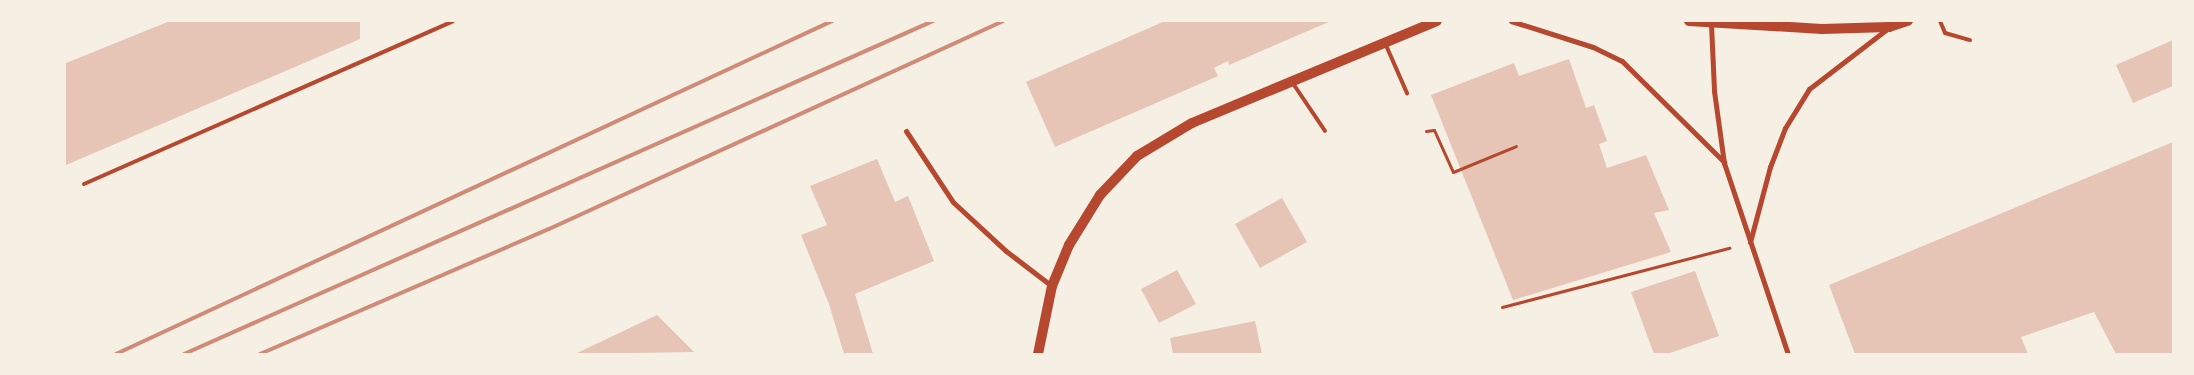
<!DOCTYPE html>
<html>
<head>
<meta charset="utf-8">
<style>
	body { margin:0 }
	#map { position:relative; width:2194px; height:375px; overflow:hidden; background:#f6efe4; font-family:"Source Sans 3",sans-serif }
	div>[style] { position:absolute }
	.building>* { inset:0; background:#e6c5b7 }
	.path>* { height:3px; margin:-1.5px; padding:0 1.5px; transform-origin:1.5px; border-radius:1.5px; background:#b5482f }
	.service>* { height:4px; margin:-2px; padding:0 2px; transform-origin:2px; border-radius:2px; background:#b5482f }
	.minor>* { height:5px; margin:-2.5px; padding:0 2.5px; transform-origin:2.5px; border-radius:2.5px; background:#b5482f }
	.secondary>* { height:10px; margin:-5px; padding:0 5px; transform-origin:5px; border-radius:5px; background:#b5482f }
	.rail>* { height:4px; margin:-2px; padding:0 2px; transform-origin:2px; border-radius:2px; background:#cf8b77 }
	span { translate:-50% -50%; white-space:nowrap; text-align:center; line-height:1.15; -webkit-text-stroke:5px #f6efe4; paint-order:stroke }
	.frame { position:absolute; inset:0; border:22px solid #f6efe4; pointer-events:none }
</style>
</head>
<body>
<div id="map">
	<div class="building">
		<i style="clip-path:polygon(170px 21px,360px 21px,360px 39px,66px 165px,66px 63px)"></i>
		<i style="clip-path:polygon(1165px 21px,1331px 21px,1229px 65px,1228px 61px,1214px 68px,1218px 76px,1055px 147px,1026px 82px)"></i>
		<i style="clip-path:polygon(2173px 40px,2173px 86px,2133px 103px,2116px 65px)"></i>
		<i style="clip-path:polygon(1569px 59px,1586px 108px,1594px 105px,1607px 141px,1599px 144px,1607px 168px,1646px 155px,1669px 210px,1654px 213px,1671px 252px,1513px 300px,1431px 95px,1514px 63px,1519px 76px)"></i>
		<i style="clip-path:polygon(2173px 142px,2173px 354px,2116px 354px,2094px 312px,2021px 337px,2028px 354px,1855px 354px,1829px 285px)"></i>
		<i style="clip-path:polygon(877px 159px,895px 202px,908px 196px,934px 261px,855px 294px,873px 354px,844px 354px,829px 304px,801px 235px,827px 225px,810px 186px)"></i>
		<i style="clip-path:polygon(1282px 198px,1307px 242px,1260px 268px,1235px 224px)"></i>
		<i style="clip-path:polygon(1177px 270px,1196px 304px,1159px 323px,1141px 289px)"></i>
		<i style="clip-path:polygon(1695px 271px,1719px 336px,1667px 354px,1654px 354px,1631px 292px)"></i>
		<i style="clip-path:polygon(657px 315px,694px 352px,575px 354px)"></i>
		<i style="clip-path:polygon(1255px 321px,1262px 354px,1173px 354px,1170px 338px)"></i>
	</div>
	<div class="path">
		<i style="left:1426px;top:131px;width:8px;rotate:-7deg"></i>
		<i style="left:1434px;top:130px;width:46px;rotate:65.7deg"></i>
		<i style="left:1453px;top:172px;width:68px;rotate:-22.4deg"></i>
		<i style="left:1502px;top:307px;width:235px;rotate:-14.6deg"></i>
	</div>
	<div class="service">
		<i style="left:1940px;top:21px;width:13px;rotate:67deg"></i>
		<i style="left:1945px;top:33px;width:26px;rotate:16deg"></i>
		<i style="left:1385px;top:43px;width:55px;rotate:66.3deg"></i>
		<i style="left:1292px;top:82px;width:59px;rotate:56deg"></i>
		<i style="left:84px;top:184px;width:403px;rotate:-23.8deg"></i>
	</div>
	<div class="minor">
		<i style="left:1511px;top:21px;width:86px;rotate:17.6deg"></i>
		<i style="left:1593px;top:47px;width:32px;rotate:26deg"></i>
		<i style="left:1622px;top:61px;width:144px;rotate:44.7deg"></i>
		<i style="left:1711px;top:24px;width:67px;rotate:87.4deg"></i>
		<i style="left:1714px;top:91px;width:73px;rotate:82.1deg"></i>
		<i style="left:1724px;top:163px;width:201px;rotate:71.5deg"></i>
		<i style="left:906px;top:131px;width:85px;rotate:56.5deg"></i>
		<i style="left:953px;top:202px;width:72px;rotate:42.8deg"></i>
		<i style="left:1006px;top:251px;width:58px;rotate:37.3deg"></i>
		<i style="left:1750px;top:242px;width:78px;rotate:-75.1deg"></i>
		<i style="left:1770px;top:167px;width:42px;rotate:-69deg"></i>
		<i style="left:1785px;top:128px;width:46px;rotate:-58.4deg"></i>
		<i style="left:1809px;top:89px;width:98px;rotate:-37.6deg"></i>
	</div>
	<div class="secondary">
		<i style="left:1689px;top:21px;width:133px;rotate:3.4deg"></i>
		<i style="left:1822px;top:29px;width:67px;rotate:-1.7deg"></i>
		<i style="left:1889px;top:27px;width:20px;rotate:-18deg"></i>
		<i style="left:1038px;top:354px;width:69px;rotate:-78.4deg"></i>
		<i style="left:1052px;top:286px;width:44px;rotate:-67.5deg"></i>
		<i style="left:1069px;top:245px;width:59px;rotate:-58.2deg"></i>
		<i style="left:1100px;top:195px;width:54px;rotate:-46.5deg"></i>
		<i style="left:1137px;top:156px;width:64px;rotate:-31deg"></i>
		<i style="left:1192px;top:123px;width:265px;rotate:-22.6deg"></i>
	</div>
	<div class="rail">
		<i style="left:116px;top:354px;width:790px;rotate:-24.94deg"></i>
		<i style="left:184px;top:354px;width:820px;rotate:-23.97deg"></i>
		<i style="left:260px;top:354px;width:315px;rotate:-23.4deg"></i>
		<i style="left:549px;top:229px;width:499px;rotate:-24.6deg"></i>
	</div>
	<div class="frame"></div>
</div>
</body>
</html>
